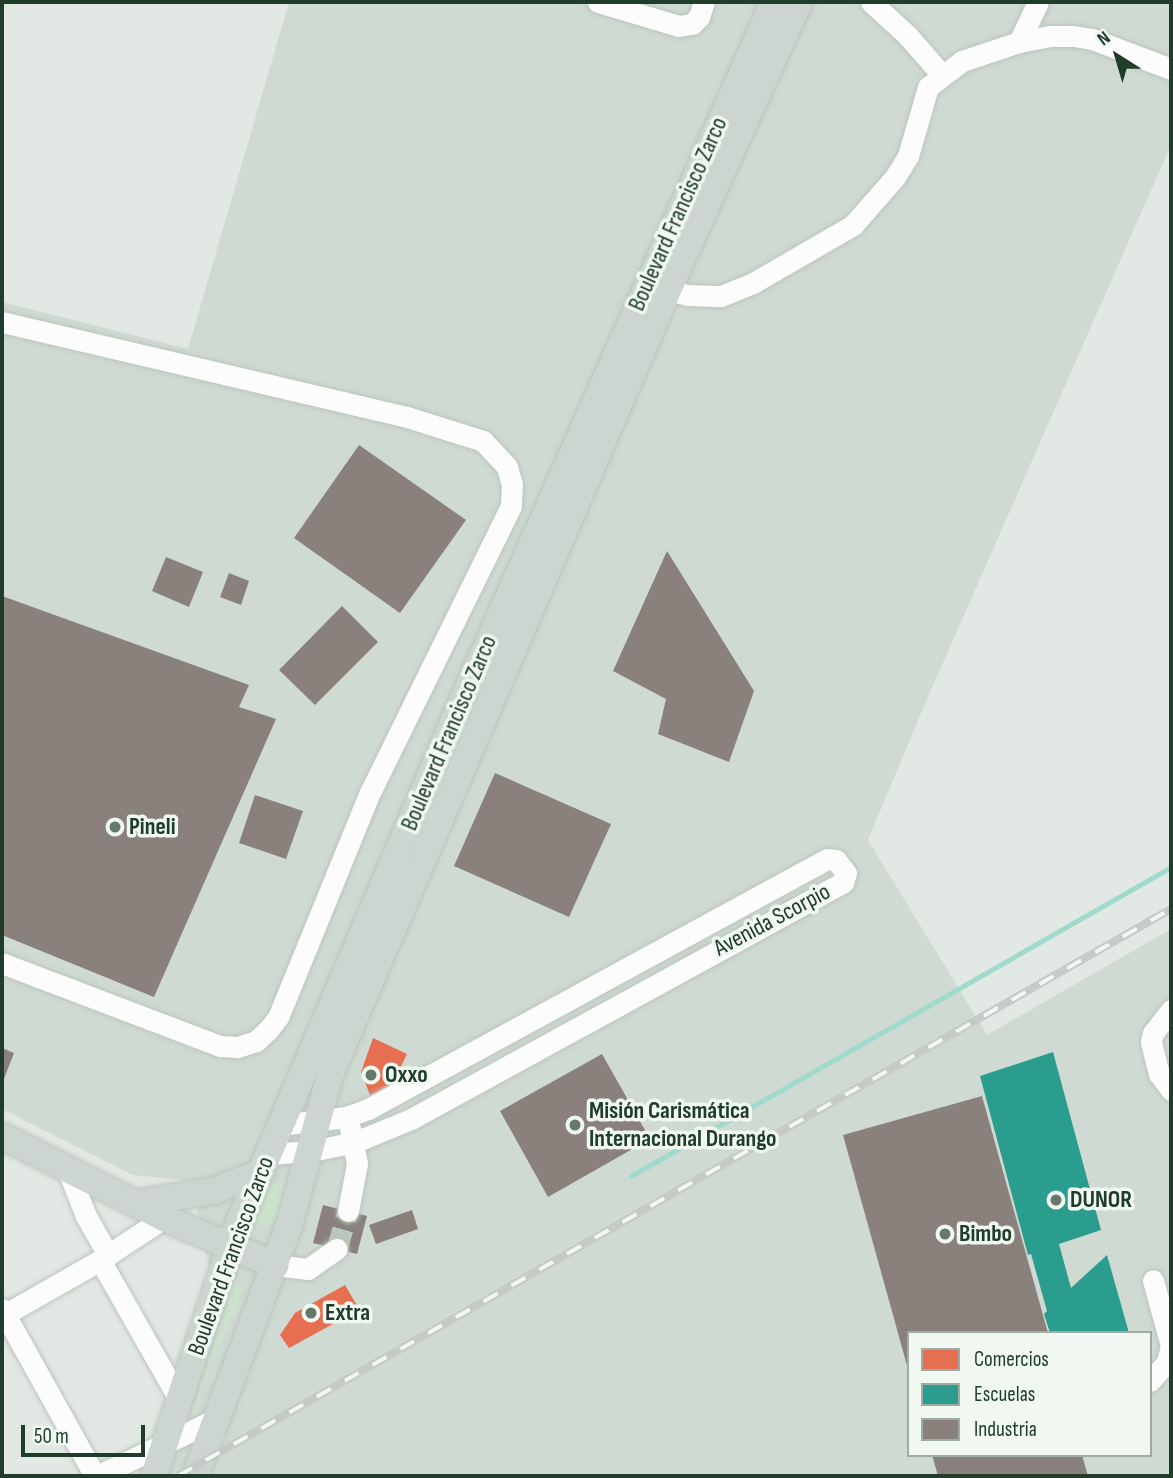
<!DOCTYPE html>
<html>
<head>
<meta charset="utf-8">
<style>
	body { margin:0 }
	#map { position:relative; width:1173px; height:1478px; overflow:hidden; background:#e2e8e3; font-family:"Sofia Sans Condensed",sans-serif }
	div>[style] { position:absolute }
	.built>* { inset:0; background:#cfdad2 }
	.green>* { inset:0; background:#cce2cb }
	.shops>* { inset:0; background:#e76f51 }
	.schools>* { inset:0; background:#2a9d8f }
	.industry>* { inset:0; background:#8a817c }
	.stream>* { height:5px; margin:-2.5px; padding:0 2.5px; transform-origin:2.5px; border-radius:2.5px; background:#a0d9cd }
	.minor-tunnel>* { height:21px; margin-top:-10.5px; transform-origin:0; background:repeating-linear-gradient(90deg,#bbc6be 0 21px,transparent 0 31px) }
	.roads { filter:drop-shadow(0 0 2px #bbc5be) drop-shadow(0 0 2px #bbc5be) }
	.minor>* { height:21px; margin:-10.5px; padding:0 10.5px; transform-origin:10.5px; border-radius:10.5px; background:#fbfcfb }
	.major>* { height:26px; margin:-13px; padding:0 13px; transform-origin:13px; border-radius:13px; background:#ccd5cf }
	.rail>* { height:8px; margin-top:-4px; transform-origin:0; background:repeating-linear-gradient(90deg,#f0f8f1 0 16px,#c6cac7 0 32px); box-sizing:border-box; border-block:2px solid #c6cac7 }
	.dots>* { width:19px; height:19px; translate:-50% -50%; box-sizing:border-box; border:4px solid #f0f8f1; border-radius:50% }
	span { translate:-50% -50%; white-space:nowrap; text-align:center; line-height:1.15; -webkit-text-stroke:7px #f0f8f1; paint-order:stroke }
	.street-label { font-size:24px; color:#203c2a }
	.poi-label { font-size:24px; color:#203c2a; font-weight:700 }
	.left { translate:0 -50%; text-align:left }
	.frame { position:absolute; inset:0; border:4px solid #203c2a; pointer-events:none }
	.legend { position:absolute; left:907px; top:1331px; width:245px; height:126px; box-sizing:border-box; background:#f0f8f1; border:2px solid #9dada1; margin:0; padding:9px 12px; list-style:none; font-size:21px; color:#203c2a }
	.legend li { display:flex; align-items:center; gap:14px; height:35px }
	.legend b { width:35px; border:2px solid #9dada1 }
	.north { position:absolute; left:1082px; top:21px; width:70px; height:70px; -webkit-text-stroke:5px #f0f8f1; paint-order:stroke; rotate:323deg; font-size:19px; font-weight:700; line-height:28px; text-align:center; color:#203c2a }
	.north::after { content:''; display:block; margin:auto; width:24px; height:32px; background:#203c2a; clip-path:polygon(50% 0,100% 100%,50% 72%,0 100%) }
	.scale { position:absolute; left:21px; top:1425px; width:124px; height:32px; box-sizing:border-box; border:4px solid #203c2a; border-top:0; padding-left:9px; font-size:21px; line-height:24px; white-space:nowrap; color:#203c2a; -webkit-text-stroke:5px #f0f8f1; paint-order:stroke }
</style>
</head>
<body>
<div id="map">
	<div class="built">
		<i style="clip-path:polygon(evenodd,289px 2px,1171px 2px,1171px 145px,924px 706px,868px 840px,987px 1035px,1171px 929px,1171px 1476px,163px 1476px,211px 1275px,191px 1181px,133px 1175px,2px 1109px,2px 302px,188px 349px,289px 2px,909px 1333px,1150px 1333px,1150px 1455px,909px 1455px,909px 1333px)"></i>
	</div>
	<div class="green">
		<i style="clip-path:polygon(268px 1180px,287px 1185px,279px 1216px,270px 1224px,263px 1224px,255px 1219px,254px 1211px)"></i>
		<i style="clip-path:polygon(233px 1285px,240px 1286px,242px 1292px,214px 1356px,194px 1417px,192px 1412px)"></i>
	</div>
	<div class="shops">
		<i style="clip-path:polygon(373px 1038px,407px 1054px,393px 1083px,370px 1095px,361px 1072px)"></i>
		<i style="clip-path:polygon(345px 1285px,358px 1307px,331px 1322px,333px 1324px,289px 1348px,280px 1335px,295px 1313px)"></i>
	</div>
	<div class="schools">
		<i style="clip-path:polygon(1053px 1052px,1101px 1230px,1059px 1244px,1071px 1288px,1107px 1255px,1129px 1333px,1050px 1333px,1044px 1314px,1047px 1311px,1031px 1254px,1028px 1255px,980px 1076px)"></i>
	</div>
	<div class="industry">
		<i style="clip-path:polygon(359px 445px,466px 520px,400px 613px,294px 538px)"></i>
		<i style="clip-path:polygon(667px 551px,754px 691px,729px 762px,658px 734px,666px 699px,613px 671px)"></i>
		<i style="clip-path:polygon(166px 557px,203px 572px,189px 607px,152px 591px)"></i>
		<i style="clip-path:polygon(229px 573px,249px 581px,241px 605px,220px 597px)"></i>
		<i style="clip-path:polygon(2px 596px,249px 685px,239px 707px,276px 719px,154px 997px,2px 935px)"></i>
		<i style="clip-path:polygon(342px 606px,378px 642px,315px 705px,279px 670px)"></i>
		<i style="clip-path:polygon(495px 773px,611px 824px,569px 917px,454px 866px)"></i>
		<i style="clip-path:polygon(255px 795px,303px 811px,286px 859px,239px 843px)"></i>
		<i style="clip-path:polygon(2px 1048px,14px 1053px,2px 1084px)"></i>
		<i style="clip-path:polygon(602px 1054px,650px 1139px,548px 1197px,500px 1111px)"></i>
		<i style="clip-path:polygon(982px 1096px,1048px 1333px,909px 1333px,908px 1369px,843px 1135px)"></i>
		<i style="clip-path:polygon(323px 1205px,367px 1216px,357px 1254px,313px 1243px)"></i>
		<i style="clip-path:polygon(412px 1210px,418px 1229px,376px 1244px,369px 1225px)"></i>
		<i style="clip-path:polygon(932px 1455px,1082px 1455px,1088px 1476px,938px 1476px)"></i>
	</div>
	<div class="stream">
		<i style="left:631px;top:1176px;width:622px;rotate:-29.78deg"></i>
	</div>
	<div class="minor-tunnel">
		<i style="left:337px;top:1249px;width:40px;rotate:-74deg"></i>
	</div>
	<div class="roads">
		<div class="minor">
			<i style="left:598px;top:2px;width:84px;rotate:16.5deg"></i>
			<i style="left:679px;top:26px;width:13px;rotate:-9deg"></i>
			<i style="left:692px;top:24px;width:10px;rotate:-45deg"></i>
			<i style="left:699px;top:17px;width:16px;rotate:-72deg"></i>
			<i style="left:871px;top:2px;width:50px;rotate:42.6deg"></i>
			<i style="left:908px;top:36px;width:50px;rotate:49deg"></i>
			<i style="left:1019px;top:42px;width:44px;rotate:-64.6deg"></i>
			<i style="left:668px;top:290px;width:21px;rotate:14deg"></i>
			<i style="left:688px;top:295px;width:33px;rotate:2deg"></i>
			<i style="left:721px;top:296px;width:35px;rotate:-22deg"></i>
			<i style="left:753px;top:283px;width:116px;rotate:-30.1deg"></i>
			<i style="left:853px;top:225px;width:64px;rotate:-48.8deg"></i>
			<i style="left:895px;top:177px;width:25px;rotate:-58deg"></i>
			<i style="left:908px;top:156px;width:72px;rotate:-73.8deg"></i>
			<i style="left:928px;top:87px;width:43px;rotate:-37.4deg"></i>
			<i style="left:962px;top:61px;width:60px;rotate:-18.4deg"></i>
			<i style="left:1019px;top:42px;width:32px;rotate:-11deg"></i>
			<i style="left:1050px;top:36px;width:23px"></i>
			<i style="left:1073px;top:36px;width:19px;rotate:9deg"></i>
			<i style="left:1092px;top:39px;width:85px;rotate:20.8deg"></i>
			<i style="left:2px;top:322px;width:416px;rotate:13.2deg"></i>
			<i style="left:407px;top:417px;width:80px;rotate:17.5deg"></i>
			<i style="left:483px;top:441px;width:35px;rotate:47deg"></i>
			<i style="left:507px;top:467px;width:18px;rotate:74deg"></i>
			<i style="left:512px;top:484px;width:22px;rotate:93deg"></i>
			<i style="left:511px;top:506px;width:319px;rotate:116.2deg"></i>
			<i style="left:370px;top:792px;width:243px;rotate:112.2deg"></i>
			<i style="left:278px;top:1017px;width:15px;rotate:127deg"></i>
			<i style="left:269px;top:1029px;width:18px;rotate:137deg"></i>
			<i style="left:256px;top:1041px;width:20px;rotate:162deg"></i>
			<i style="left:237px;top:1047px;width:17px;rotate:-177deg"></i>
			<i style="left:220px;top:1046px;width:233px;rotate:-159.2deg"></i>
			<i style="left:1171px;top:1010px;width:29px;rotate:128deg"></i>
			<i style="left:1153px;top:1033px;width:9px;rotate:103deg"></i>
			<i style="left:1151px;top:1042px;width:33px;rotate:76deg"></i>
			<i style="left:1159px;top:1074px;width:20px;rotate:53deg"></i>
			<i style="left:269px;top:1154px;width:42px;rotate:-4.1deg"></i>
			<i style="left:311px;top:1151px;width:45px;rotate:-11.6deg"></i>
			<i style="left:355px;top:1142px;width:61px;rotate:-22.3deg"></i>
			<i style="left:411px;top:1119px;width:493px;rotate:-28.7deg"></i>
			<i style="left:843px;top:882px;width:9px;rotate:-72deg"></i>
			<i style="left:846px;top:873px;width:16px;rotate:-128deg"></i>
			<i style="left:836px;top:860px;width:9px;rotate:-174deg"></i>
			<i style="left:827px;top:859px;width:523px;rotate:151.42deg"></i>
			<i style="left:368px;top:1109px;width:23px;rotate:160deg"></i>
			<i style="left:346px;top:1117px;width:66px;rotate:173.1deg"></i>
			<i style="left:67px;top:1168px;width:52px;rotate:68.4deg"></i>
			<i style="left:86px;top:1216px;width:45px;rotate:60.6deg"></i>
			<i style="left:348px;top:1211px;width:48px;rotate:-79.2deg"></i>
			<i style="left:357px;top:1164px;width:37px;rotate:-101deg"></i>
			<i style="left:100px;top:1260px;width:162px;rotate:60.4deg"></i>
			<i style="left:275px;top:1265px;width:33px;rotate:7deg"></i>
			<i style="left:308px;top:1269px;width:35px;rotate:-35deg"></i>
			<i style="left:2px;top:1309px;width:191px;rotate:60.9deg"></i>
			<i style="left:2px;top:1316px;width:113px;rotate:-29.7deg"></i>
			<i style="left:100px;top:1260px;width:77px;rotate:-33.3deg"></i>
			<i style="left:1150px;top:1381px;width:25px;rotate:-48deg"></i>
			<i style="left:1167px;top:1362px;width:16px;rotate:-76deg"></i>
			<i style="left:1171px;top:1346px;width:68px;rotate:-105.3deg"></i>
			<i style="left:97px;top:1476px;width:132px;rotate:-25.6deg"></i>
		</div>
		<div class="major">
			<i style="left:2px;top:1136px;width:182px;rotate:26.8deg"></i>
			<i style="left:164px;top:1218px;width:121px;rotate:22.9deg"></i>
			<i style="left:137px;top:1203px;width:78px;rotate:-8.9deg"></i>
			<i style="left:214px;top:1191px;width:51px;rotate:-22deg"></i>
			<i style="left:154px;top:1476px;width:257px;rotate:-71.6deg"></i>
			<i style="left:235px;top:1232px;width:582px;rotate:-66.83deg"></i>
			<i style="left:464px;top:697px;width:761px;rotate:-65.96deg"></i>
			<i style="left:195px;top:1476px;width:267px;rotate:-69.4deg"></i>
			<i style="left:289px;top:1226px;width:156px;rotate:-74.8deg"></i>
			<i style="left:330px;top:1075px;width:855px;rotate:-66.7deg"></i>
			<i style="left:668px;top:290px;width:316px;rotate:-65.5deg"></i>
		</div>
	</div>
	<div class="rail">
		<i style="left:178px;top:1476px;width:1143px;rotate:-29.73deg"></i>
	</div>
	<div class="dots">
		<i style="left:115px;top:827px;background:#64786b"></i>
		<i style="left:371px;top:1075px;background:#64786b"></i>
		<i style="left:575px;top:1125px;background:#64786b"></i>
		<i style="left:1056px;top:1200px;background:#64786b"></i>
		<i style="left:945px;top:1234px;background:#64786b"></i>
		<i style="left:311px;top:1313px;background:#64786b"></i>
	</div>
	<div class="street-label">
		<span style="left:678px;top:214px;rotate:-66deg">Boulevard Francisco Zarco</span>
		<span style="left:449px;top:733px;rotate:-67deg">Boulevard Francisco Zarco</span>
		<span style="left:772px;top:920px;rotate:-28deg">Avenida Scorpio</span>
		<span style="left:231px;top:1256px;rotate:-70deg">Boulevard Francisco Zarco</span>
	</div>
	<div class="poi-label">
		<span class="left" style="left:129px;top:827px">Pineli</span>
		<span class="left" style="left:385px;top:1075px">Oxxo</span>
		<span class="left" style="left:589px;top:1125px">Misión Carismática<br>Internacional Durango</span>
		<span class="left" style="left:1070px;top:1200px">DUNOR</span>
		<span class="left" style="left:959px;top:1234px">Bimbo</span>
		<span class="left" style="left:325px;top:1313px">Extra</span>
	</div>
	<div class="frame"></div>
	<ul class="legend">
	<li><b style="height:19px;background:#e76f51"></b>Comercios</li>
	<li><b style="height:19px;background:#2a9d8f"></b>Escuelas</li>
	<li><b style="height:19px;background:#8a817c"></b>Industria</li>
	</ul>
	<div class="north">N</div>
	<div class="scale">50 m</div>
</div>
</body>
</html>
